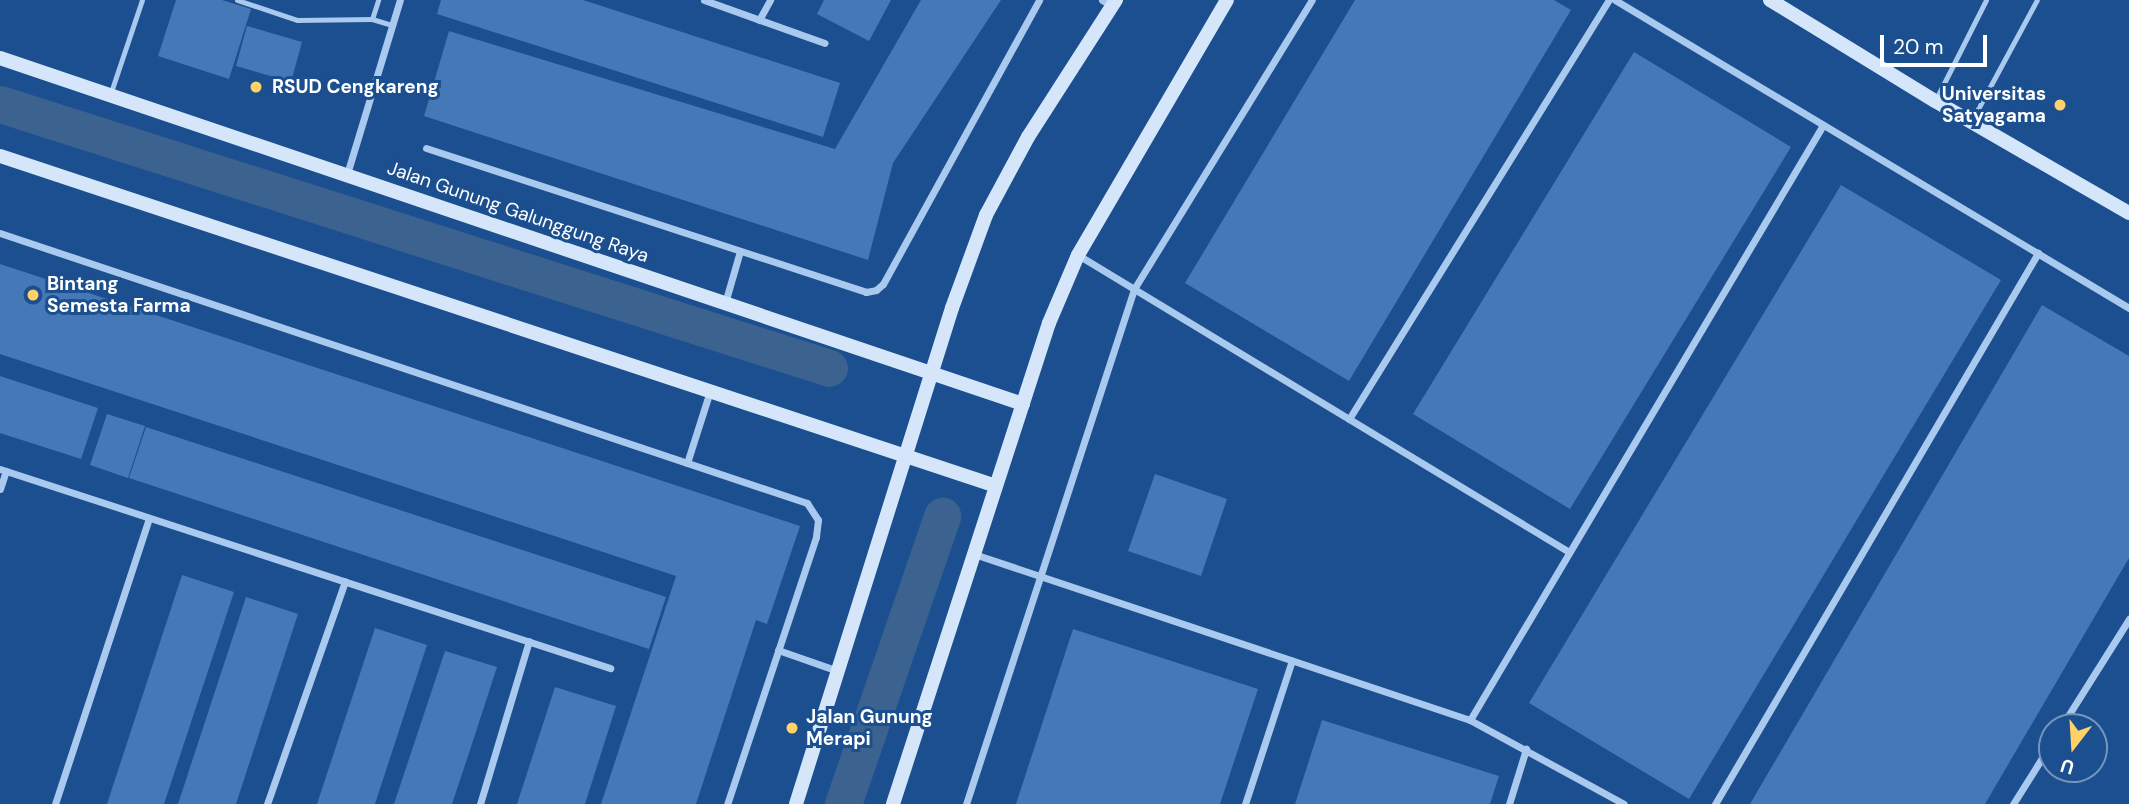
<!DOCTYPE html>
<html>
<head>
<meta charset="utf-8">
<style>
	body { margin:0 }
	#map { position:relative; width:2129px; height:804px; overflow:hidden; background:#1b4f8f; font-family:"DM Sans",sans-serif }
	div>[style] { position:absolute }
	.canal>* { height:37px; margin:-18.5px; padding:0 18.5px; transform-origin:18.5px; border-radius:18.5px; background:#3c6290 }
	.building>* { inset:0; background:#4478b7 }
	.lane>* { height:5px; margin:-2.5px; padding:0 2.5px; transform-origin:2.5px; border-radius:2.5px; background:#a9c9ee }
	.street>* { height:7px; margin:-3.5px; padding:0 3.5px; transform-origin:3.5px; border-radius:3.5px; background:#a9c9ee }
	.secondary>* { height:14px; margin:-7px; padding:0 7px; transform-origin:7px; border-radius:7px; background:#d6e6fa }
	.dots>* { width:19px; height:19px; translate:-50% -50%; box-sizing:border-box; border:4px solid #1b4f8f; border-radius:50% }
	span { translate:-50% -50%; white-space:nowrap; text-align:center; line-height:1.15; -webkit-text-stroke:6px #1b4f8f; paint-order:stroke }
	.poi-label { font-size:19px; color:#fff; font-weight:700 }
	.left { translate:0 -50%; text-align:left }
	.right { translate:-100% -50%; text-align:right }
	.street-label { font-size:19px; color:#fff }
	.north { position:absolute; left:2038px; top:713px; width:70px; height:70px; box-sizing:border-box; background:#1b4f8f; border:2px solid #7695bc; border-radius:50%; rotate:197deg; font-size:19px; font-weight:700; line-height:28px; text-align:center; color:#fff }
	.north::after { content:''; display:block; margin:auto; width:24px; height:32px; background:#ffd166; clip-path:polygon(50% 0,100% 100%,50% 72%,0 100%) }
	.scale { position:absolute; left:1880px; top:35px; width:107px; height:32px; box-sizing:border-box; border:4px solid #fff; border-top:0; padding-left:9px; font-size:21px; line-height:24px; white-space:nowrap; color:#fff; -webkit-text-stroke:5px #1b4f8f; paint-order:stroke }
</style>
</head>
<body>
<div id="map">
	<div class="canal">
		<i style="left:0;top:104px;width:870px;rotate:17.66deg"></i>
		<i style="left:843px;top:804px;width:305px;rotate:-71deg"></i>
	</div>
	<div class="building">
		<i style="clip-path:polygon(176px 0,222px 0,251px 9px,229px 79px,158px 56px)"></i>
		<i style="clip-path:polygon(441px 0,583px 0,840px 83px,823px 137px,437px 14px)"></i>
		<i style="clip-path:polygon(824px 0,891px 0,869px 41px,817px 14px)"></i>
		<i style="clip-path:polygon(921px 0,1001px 0,893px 163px,868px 260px,424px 116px,449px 31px,835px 149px)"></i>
		<i style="clip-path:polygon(1355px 0,1554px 0,1571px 10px,1349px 381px,1185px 283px)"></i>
		<i style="clip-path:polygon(247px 26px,302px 42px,291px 82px,236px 66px)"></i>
		<i style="clip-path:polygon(1634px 52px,1791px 147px,1570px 509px,1413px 414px)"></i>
		<i style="clip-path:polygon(1841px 185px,2001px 280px,1689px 799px,1529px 703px)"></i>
		<i style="clip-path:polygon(0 264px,800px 526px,767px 624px,756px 620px,696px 804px,601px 804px,676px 576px,0 354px)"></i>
		<i style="clip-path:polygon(2042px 305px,2129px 356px,2129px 558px,1985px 804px,1750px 804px)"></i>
		<i style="clip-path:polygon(0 376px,98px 408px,81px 459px,0 433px)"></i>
		<i style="clip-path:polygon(107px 414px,145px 426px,128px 478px,90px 465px)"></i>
		<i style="clip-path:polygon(146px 427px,666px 597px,649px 649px,129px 478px)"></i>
		<i style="clip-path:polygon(1155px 474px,1227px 499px,1201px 576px,1128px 551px)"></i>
		<i style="clip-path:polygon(182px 575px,234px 592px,208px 671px,164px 804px,107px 804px)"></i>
		<i style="clip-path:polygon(246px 597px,298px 614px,236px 804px,178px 804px)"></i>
		<i style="clip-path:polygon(375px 628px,427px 645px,375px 804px,317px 804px)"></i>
		<i style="clip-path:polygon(1073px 629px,1258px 689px,1220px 804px,1016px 804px)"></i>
		<i style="clip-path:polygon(445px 651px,497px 667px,471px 747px,452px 804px,394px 804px)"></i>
		<i style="clip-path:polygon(555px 687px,616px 706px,600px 757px,585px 804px,517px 804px)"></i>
		<i style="clip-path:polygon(1322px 720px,1499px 776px,1490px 804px,1295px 804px)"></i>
	</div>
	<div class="lane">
		<i style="left:237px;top:0;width:63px;rotate:18.4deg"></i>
		<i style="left:297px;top:20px;width:75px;rotate:-0.8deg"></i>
		<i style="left:372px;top:19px;width:21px;rotate:17deg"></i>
		<i style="left:372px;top:19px;width:20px;rotate:-72deg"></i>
		<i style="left:110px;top:95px;width:100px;rotate:-71.4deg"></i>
		<i style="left:1935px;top:101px;width:113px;rotate:-63.2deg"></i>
		<i style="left:1972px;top:120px;width:136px;rotate:-61.6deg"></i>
	</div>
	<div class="street">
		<i style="left:704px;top:0;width:128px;rotate:19.6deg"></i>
		<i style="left:1102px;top:0;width:12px;rotate:31deg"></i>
		<i style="left:1615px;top:0;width:599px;rotate:30.93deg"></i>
		<i style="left:759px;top:20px;width:23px;rotate:-61deg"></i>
		<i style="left:426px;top:148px;width:463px;rotate:18.1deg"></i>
		<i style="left:866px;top:292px;width:10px;rotate:-11deg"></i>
		<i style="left:876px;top:290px;width:9px;rotate:-41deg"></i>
		<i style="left:883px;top:284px;width:324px;rotate:-61.2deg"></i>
		<i style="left:347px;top:174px;width:182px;rotate:-73.1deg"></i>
		<i style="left:0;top:233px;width:851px;rotate:18.5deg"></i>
		<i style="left:807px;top:503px;width:20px;rotate:57deg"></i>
		<i style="left:818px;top:520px;width:17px;rotate:97deg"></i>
		<i style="left:816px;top:537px;width:281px;rotate:108.4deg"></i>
		<i style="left:1078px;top:255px;width:574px;rotate:31.17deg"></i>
		<i style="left:725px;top:303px;width:54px;rotate:-73.9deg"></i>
		<i style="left:1349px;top:419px;width:493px;rotate:-58.2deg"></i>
		<i style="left:687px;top:463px;width:76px;rotate:-72.3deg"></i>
		<i style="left:0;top:469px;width:642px;rotate:18.07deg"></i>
		<i style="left:0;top:489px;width:19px;rotate:-72deg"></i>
		<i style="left:974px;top:554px;width:523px;rotate:18.5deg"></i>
		<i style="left:1470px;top:720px;width:175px;rotate:28.6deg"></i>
		<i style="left:778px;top:650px;width:64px;rotate:19.3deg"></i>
		<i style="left:1470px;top:720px;width:692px;rotate:-59.32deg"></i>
		<i style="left:2061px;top:727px;width:128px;rotate:-57.8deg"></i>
		<i style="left:55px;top:804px;width:301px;rotate:-71.8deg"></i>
		<i style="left:267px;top:804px;width:236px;rotate:-70.7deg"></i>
		<i style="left:480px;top:804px;width:170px;rotate:-73.3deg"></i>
		<i style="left:966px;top:804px;width:542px;rotate:-71.93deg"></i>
		<i style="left:1134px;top:289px;width:339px;rotate:-58.4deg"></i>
		<i style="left:1245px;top:804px;width:151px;rotate:-71.9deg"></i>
		<i style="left:1509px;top:804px;width:58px;rotate:-72.8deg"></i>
		<i style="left:1715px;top:804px;width:639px;rotate:-59.62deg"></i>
		<i style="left:2013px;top:804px;width:73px;rotate:-57.8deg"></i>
	</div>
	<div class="secondary">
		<i style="left:1770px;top:0;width:193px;rotate:31.5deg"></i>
		<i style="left:1935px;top:101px;width:224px;rotate:30deg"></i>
		<i style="left:0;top:58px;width:1080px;rotate:18.69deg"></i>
		<i style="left:0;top:156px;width:1049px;rotate:18.33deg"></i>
		<i style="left:796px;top:804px;width:520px;rotate:-72.54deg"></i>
		<i style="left:952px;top:308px;width:99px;rotate:-69.9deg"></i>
		<i style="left:986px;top:215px;width:89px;rotate:-61.7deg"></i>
		<i style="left:1028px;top:137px;width:163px;rotate:-57.3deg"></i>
		<i style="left:893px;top:804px;width:506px;rotate:-72.03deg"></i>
		<i style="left:1049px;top:323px;width:74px;rotate:-66.9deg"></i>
		<i style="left:1078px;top:255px;width:295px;rotate:-59.7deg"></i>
	</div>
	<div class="dots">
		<i style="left:256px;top:87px;background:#ffd166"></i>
		<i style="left:2060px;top:105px;background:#ffd166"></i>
		<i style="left:33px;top:295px;background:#ffd166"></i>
		<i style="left:792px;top:728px;background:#ffd166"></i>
	</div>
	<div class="poi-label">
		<span class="left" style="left:272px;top:87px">RSUD Cengkareng</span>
		<span class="right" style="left:2046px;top:105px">Universitas<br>Satyagama</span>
		<span class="left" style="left:47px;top:295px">Bintang<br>Semesta Farma</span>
		<span class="left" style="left:806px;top:728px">Jalan Gunung<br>Merapi</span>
	</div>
	<div class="street-label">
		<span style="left:518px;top:212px;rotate:19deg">Jalan Gunung Galunggung Raya</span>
	</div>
	<div class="north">U</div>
	<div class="scale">20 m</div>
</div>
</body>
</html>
